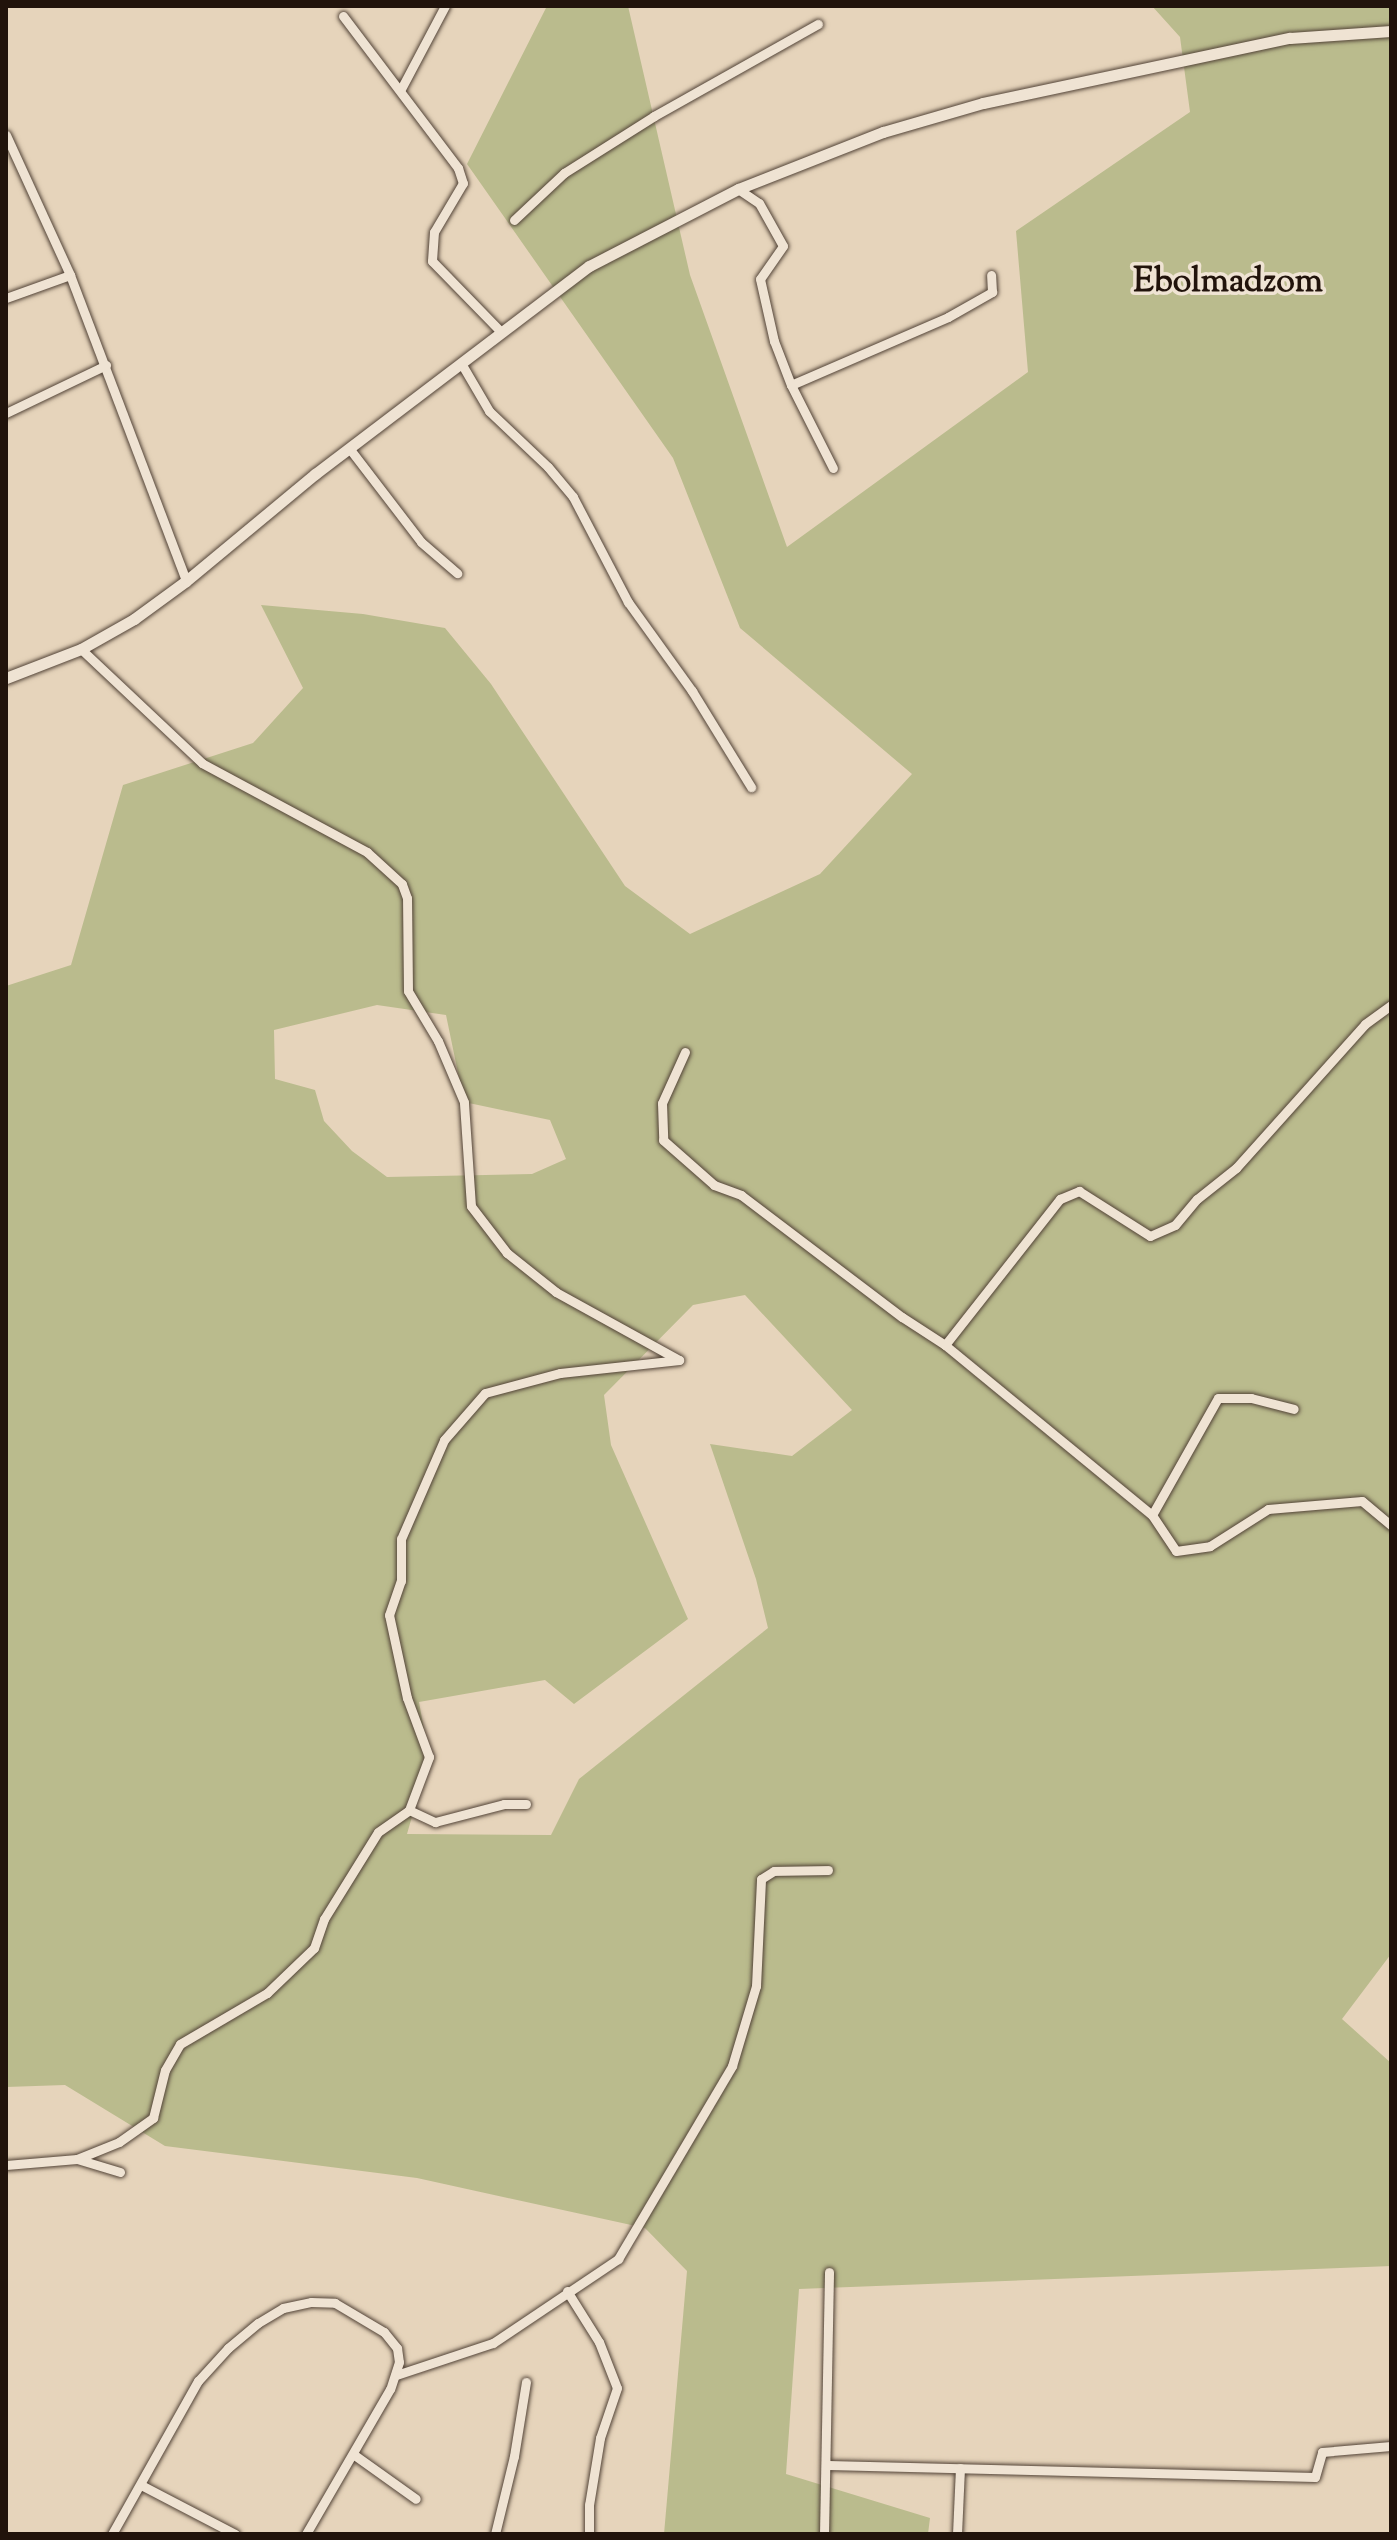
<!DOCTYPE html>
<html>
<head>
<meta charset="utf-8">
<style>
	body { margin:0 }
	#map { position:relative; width:1397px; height:2540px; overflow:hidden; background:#e6d4bb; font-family:"Sorts Mill Goudy",serif }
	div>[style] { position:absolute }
	.green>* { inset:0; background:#babb8d }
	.roads { filter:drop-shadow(0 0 2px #524337) drop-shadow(0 0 2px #524337) }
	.minor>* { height:9px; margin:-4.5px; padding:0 4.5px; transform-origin:4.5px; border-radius:4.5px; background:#efe3d3 }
	.tertiary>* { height:11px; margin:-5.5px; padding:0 5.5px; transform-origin:5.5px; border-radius:5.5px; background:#efe3d3 }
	span { translate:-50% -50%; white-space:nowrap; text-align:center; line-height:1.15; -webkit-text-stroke:7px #efe3d3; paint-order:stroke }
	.quarter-label { font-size:34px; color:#21130b; font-weight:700 }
	.frame { position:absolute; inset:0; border:8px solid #21130b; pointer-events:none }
</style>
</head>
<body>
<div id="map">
	<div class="green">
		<i style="clip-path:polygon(evenodd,547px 6px,628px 6px,690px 275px,787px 547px,1028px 372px,1016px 231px,1190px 112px,1180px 37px,1152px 6px,1391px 6px,1391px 1954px,1342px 2019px,1391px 2063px,1391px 2266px,799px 2289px,786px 2474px,930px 2518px,928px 2534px,664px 2534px,687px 2271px,645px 2228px,417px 2178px,165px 2146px,65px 2085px,6px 2087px,6px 986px,71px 965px,123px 785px,253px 743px,303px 688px,261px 605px,363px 614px,445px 628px,491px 684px,625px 886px,690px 934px,820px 874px,912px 774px,740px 628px,673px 458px,467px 164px,547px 6px,377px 1005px,446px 1015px,464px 1102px,550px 1120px,566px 1159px,532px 1174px,387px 1177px,352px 1151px,324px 1121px,315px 1090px,275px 1079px,274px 1030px,377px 1005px,547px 6px,745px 1295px,852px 1410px,792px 1456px,710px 1444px,756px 1579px,768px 1628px,579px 1779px,551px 1835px,407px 1834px,429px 1757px,419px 1702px,545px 1680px,574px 1704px,688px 1619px,611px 1445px,604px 1395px,693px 1305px,745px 1295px)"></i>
	</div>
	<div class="roads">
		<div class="minor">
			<i style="left:343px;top:16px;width:191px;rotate:52.9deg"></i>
			<i style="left:458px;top:168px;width:16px;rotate:72deg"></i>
			<i style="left:463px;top:183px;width:57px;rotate:120.6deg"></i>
			<i style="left:434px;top:232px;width:29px;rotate:94deg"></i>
			<i style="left:432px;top:261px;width:99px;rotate:45.8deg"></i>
			<i style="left:401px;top:89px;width:94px;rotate:-62.1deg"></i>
			<i style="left:6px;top:135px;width:154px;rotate:65.4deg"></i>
			<i style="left:70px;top:275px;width:327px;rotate:69.2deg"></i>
			<i style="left:738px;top:189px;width:25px;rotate:34deg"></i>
			<i style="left:759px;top:203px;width:49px;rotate:60.8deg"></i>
			<i style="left:783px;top:246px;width:40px;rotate:124.9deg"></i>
			<i style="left:760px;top:279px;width:64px;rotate:77.3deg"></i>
			<i style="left:774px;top:341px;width:47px;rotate:68.9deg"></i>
			<i style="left:791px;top:385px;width:93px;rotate:63.2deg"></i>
			<i style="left:514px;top:220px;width:69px;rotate:-43.2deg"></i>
			<i style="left:564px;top:173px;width:107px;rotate:-32.3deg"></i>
			<i style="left:654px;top:116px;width:188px;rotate:-29.3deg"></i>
			<i style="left:6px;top:298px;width:68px;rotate:-19.8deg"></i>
			<i style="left:461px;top:363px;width:56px;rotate:59.7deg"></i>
			<i style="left:489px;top:411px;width:81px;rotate:43.5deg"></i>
			<i style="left:548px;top:467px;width:39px;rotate:50deg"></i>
			<i style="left:573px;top:497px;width:119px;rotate:62.4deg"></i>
			<i style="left:628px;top:602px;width:110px;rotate:54.3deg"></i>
			<i style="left:692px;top:691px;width:113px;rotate:58.4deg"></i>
			<i style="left:791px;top:385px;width:171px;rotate:-23.4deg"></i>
			<i style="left:948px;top:317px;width:51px;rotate:-29.6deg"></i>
			<i style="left:992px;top:292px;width:17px;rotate:-93deg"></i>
			<i style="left:6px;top:413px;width:111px;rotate:-25.6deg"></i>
			<i style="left:349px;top:448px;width:118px;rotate:52.5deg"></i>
			<i style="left:421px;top:542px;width:48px;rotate:40.7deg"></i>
			<i style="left:685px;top:1052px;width:56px;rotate:114.3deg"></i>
			<i style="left:662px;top:1103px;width:37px;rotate:88deg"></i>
			<i style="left:663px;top:1140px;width:68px;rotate:41.4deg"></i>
			<i style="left:714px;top:1185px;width:29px;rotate:20deg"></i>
			<i style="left:741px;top:1195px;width:202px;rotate:37.2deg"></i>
			<i style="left:902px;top:1317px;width:51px;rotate:33.1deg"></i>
			<i style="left:945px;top:1345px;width:268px;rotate:39.4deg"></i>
			<i style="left:1152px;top:1515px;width:43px;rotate:56.3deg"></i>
			<i style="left:1176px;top:1551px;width:34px;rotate:-8deg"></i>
			<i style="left:1210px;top:1546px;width:69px;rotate:-32.5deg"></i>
			<i style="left:1268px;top:1509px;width:94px;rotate:-4.9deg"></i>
			<i style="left:1362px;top:1501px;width:38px;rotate:40deg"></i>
			<i style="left:945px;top:1345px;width:186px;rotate:-51.8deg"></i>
			<i style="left:1060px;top:1199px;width:21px;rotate:-23deg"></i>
			<i style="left:1079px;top:1191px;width:84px;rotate:32.4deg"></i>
			<i style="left:1150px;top:1236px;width:27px;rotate:-24deg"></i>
			<i style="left:1175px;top:1225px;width:34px;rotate:-50deg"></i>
			<i style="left:1197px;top:1199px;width:50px;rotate:-38.5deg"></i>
			<i style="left:1236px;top:1168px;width:193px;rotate:-48.1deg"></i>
			<i style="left:1365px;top:1024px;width:32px;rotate:-36deg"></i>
			<i style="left:1152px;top:1515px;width:134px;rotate:-60.6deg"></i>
			<i style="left:1218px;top:1398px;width:33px"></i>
			<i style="left:1251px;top:1398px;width:44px;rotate:14.3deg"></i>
			<i style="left:409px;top:1810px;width:29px;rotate:25deg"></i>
			<i style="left:435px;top:1822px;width:71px;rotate:-14.6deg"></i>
			<i style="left:504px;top:1804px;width:22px"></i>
			<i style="left:77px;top:2159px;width:45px;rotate:-22deg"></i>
			<i style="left:119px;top:2142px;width:42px;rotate:-35.2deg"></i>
			<i style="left:153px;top:2118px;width:49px;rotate:-76deg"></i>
			<i style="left:165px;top:2070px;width:30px;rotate:-60deg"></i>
			<i style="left:180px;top:2044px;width:101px;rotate:-30.4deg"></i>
			<i style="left:267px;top:1993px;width:65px;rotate:-43.8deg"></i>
			<i style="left:314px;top:1948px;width:31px;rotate:-71deg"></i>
			<i style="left:324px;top:1919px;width:102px;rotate:-58.2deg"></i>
			<i style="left:378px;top:1832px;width:38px;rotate:-35deg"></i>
			<i style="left:409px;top:1810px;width:57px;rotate:-69.3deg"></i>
			<i style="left:429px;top:1757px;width:63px;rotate:-110.4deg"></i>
			<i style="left:407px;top:1698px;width:85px;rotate:-102.2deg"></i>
			<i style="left:389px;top:1615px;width:36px;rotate:-71deg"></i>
			<i style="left:401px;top:1581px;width:42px;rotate:-90deg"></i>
			<i style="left:401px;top:1539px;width:108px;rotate:-66.5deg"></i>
			<i style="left:444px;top:1440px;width:62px;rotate:-48.9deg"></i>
			<i style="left:485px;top:1393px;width:78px;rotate:-14.9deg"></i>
			<i style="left:560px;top:1373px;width:120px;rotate:-6.2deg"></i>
			<i style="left:679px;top:1360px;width:141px;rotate:-151.1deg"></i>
			<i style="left:556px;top:1292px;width:63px;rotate:-141.5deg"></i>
			<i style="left:507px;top:1253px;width:59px;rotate:-127.5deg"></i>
			<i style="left:471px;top:1206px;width:104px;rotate:-93.9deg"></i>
			<i style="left:464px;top:1102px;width:66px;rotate:-113.1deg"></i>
			<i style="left:438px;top:1041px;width:58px;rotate:-121deg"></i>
			<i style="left:408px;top:991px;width:93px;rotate:-90.6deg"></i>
			<i style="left:407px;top:898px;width:15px;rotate:-110deg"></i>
			<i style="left:402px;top:884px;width:47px;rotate:-137.6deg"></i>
			<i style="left:367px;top:852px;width:187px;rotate:-151.7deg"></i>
			<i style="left:202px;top:763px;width:166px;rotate:-136.7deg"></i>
			<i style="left:6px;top:2165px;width:71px;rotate:-4.8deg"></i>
			<i style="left:77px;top:2159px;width:45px;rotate:16.8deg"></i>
			<i style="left:567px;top:2291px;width:60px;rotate:57.9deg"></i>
			<i style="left:599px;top:2342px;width:49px;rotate:68.6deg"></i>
			<i style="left:617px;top:2388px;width:53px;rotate:108.8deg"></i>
			<i style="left:600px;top:2438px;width:68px;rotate:99.3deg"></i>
			<i style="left:589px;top:2505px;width:29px;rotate:90deg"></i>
			<i style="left:396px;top:2375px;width:102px;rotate:-18.3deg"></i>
			<i style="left:493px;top:2343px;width:151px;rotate:-33.9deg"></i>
			<i style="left:618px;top:2259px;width:224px;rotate:-59.4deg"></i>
			<i style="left:732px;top:2066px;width:84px;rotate:-73.3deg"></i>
			<i style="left:756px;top:1986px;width:107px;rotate:-87.3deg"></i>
			<i style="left:761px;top:1879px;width:15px;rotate:-32deg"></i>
			<i style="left:774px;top:1871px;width:54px;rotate:-1.1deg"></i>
			<i style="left:353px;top:2454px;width:77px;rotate:35.5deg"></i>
			<i style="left:828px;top:2465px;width:487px;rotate:1.4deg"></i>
			<i style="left:1315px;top:2477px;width:26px;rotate:-74deg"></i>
			<i style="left:1322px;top:2452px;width:69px;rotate:-5deg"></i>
			<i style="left:141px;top:2485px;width:106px;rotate:27.5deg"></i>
			<i style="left:112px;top:2534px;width:176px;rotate:-60.7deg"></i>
			<i style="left:198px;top:2381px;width:45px;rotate:-47.7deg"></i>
			<i style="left:228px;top:2348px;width:39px;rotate:-40deg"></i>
			<i style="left:258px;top:2323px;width:29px;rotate:-31deg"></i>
			<i style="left:283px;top:2308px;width:29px;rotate:-12deg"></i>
			<i style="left:311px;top:2302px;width:24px;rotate:2deg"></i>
			<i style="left:335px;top:2303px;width:57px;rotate:30.6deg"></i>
			<i style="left:384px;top:2332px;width:21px;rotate:51deg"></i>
			<i style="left:397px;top:2348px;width:14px;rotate:82deg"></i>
			<i style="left:399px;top:2362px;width:28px;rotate:108deg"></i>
			<i style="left:390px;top:2389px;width:168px;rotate:120.1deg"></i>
			<i style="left:495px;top:2534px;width:80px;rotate:-76.3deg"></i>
			<i style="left:514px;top:2456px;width:75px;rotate:-80.8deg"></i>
			<i style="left:824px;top:2534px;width:262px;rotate:-88.9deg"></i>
			<i style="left:957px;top:2534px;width:66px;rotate:-87.4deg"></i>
		</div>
		<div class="tertiary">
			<i style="left:6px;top:678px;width:80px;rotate:-21.1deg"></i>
			<i style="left:81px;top:649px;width:61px;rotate:-29.5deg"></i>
			<i style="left:134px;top:619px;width:64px;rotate:-36.2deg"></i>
			<i style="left:186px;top:581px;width:168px;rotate:-39.7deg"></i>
			<i style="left:315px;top:474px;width:344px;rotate:-37.2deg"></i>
			<i style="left:589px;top:266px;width:168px;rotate:-27.3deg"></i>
			<i style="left:738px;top:189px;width:156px;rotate:-21.5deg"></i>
			<i style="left:883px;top:132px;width:104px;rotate:-16.2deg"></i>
			<i style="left:983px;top:103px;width:314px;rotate:-12deg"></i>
			<i style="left:1290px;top:38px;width:101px;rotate:-4deg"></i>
		</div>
	</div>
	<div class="quarter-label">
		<span style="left:1228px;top:283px">Ebolmadzom</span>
	</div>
	<div class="frame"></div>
</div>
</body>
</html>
